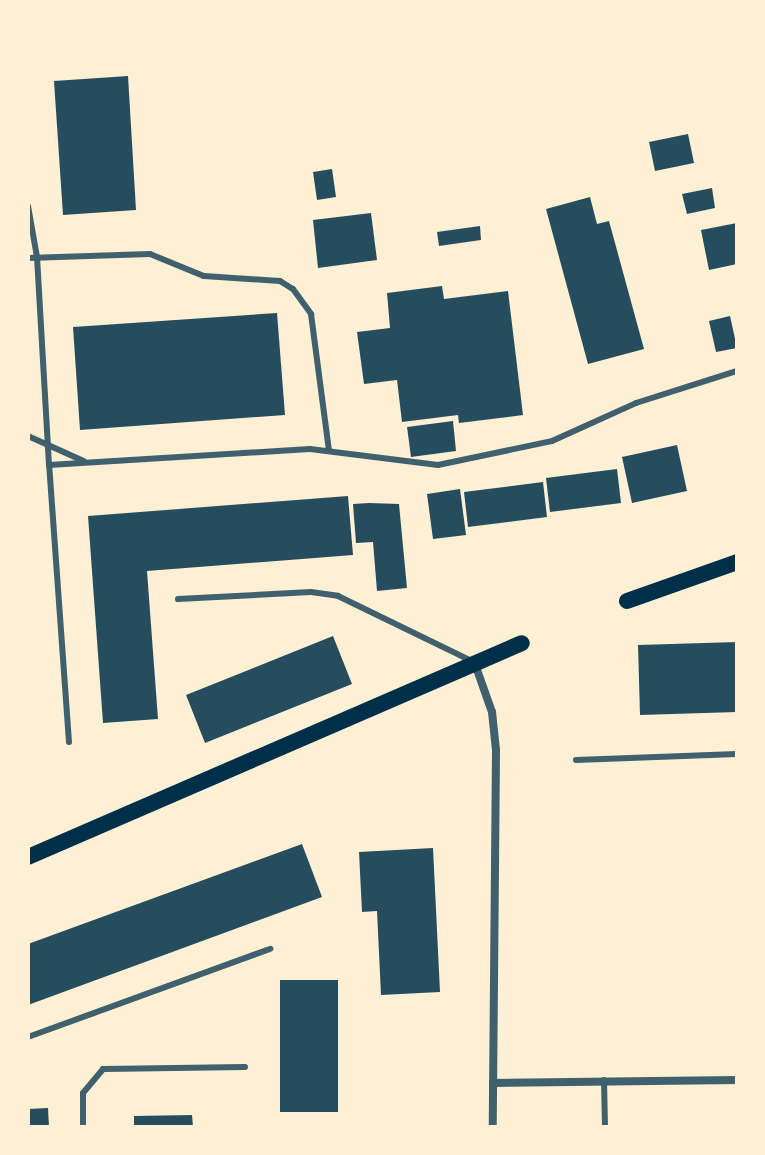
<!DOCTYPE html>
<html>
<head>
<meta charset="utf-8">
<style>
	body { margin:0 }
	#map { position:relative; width:765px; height:1155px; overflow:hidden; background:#fdf0d5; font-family:"Work Sans",sans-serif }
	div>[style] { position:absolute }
	.building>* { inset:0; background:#264d5e }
	.service>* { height:6px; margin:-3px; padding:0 3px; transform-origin:3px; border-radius:3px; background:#3f606c }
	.minor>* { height:8px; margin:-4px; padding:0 4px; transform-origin:4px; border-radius:4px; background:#3f606c }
	.secondary>* { height:16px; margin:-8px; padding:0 8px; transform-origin:8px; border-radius:8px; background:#003049 }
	span { translate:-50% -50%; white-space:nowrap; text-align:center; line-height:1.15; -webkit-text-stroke:6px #fdf0d5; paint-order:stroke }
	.frame { position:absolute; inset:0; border:30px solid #fdf0d5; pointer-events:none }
</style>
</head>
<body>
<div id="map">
	<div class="building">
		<i style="clip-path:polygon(128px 76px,136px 210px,63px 215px,54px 81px)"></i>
		<i style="clip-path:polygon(688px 134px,694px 163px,655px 171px,649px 142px)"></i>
		<i style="clip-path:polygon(332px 169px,336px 197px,317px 200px,313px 172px)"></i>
		<i style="clip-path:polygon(712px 188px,715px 208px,687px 214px,682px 194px)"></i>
		<i style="clip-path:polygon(590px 197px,597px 224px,609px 221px,644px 349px,588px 364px,546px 209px)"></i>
		<i style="clip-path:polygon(371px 213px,377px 260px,318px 268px,313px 220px)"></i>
		<i style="clip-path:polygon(737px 223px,737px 264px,709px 270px,701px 230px)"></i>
		<i style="clip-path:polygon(480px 226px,481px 240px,439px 246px,437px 232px)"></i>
		<i style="clip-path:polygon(442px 286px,444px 299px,508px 291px,523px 415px,459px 423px,458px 415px,402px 422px,397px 380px,364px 384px,357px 332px,390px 328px,387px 293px)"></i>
		<i style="clip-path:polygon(277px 313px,285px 415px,80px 430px,73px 327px)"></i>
		<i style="clip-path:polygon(730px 316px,737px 348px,716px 352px,709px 321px)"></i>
		<i style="clip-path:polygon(453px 421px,456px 451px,411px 457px,407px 427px)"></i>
		<i style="clip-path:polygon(677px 445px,687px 491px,632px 503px,622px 457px)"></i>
		<i style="clip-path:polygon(617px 469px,621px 503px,550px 512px,546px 478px)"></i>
		<i style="clip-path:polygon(543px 482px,547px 517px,468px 527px,464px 492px)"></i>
		<i style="clip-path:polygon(460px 489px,466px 535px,433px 539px,427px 494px)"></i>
		<i style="clip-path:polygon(348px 496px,353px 555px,147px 571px,158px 719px,103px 723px,88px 516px)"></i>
		<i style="clip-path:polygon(369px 503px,399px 504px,407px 588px,377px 591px,373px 542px,356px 543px,353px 504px)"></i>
		<i style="clip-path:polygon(333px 636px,352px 684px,205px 743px,186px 695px)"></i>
		<i style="clip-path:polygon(737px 642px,737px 712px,640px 715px,638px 645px)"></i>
		<i style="clip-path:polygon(302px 844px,322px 897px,28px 1005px,28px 944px)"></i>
		<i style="clip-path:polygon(433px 848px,440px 992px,381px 995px,377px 911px,362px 912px,359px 852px)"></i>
		<i style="clip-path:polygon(280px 980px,338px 980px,338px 1112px,280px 1112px)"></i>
		<i style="clip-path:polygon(48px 1108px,49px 1127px,28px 1127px,28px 1109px)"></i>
		<i style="clip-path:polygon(192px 1115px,193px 1127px,134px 1127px,134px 1116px)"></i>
	</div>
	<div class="service">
		<i style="left:28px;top:206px;width:52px;rotate:80deg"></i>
		<i style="left:37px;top:257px;width:208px;rotate:86.7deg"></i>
		<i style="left:28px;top:258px;width:122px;rotate:-1.9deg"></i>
		<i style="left:150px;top:254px;width:58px;rotate:22.2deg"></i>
		<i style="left:204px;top:276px;width:76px;rotate:3.8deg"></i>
		<i style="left:280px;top:281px;width:15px;rotate:32deg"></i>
		<i style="left:293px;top:289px;width:31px;rotate:54deg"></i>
		<i style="left:311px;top:314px;width:137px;rotate:82.5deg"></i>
		<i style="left:28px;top:436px;width:61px;rotate:24.1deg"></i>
		<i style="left:178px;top:599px;width:133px;rotate:-3deg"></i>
		<i style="left:311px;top:592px;width:27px;rotate:8deg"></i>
		<i style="left:338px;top:596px;width:149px;rotate:25.9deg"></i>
		<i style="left:69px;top:742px;width:278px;rotate:-94.1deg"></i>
		<i style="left:49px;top:465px;width:261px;rotate:-3.5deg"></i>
		<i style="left:310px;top:449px;width:129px;rotate:7.1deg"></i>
		<i style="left:438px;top:465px;width:116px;rotate:-11.9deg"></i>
		<i style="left:552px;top:441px;width:92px;rotate:-24.3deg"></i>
		<i style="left:636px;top:403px;width:106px;rotate:-17.6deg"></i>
		<i style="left:576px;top:760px;width:161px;rotate:-2.1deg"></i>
		<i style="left:28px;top:1037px;width:258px;rotate:-20deg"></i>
		<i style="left:604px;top:1080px;width:47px;rotate:88.8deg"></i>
		<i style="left:83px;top:1127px;width:34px;rotate:-90deg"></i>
		<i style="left:83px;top:1093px;width:31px;rotate:-50deg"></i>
		<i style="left:103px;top:1069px;width:142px;rotate:-0.8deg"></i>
	</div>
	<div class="minor">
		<i style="left:475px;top:664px;width:51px;rotate:70.5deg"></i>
		<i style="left:492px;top:712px;width:39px;rotate:84deg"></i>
		<i style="left:496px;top:751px;width:376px;rotate:90.5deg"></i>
		<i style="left:493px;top:1083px;width:244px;rotate:-0.7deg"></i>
	</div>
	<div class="secondary">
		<i style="left:627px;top:601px;width:117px;rotate:-19.5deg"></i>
		<i style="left:28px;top:857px;width:538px;rotate:-23.42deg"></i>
	</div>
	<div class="frame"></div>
</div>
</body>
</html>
